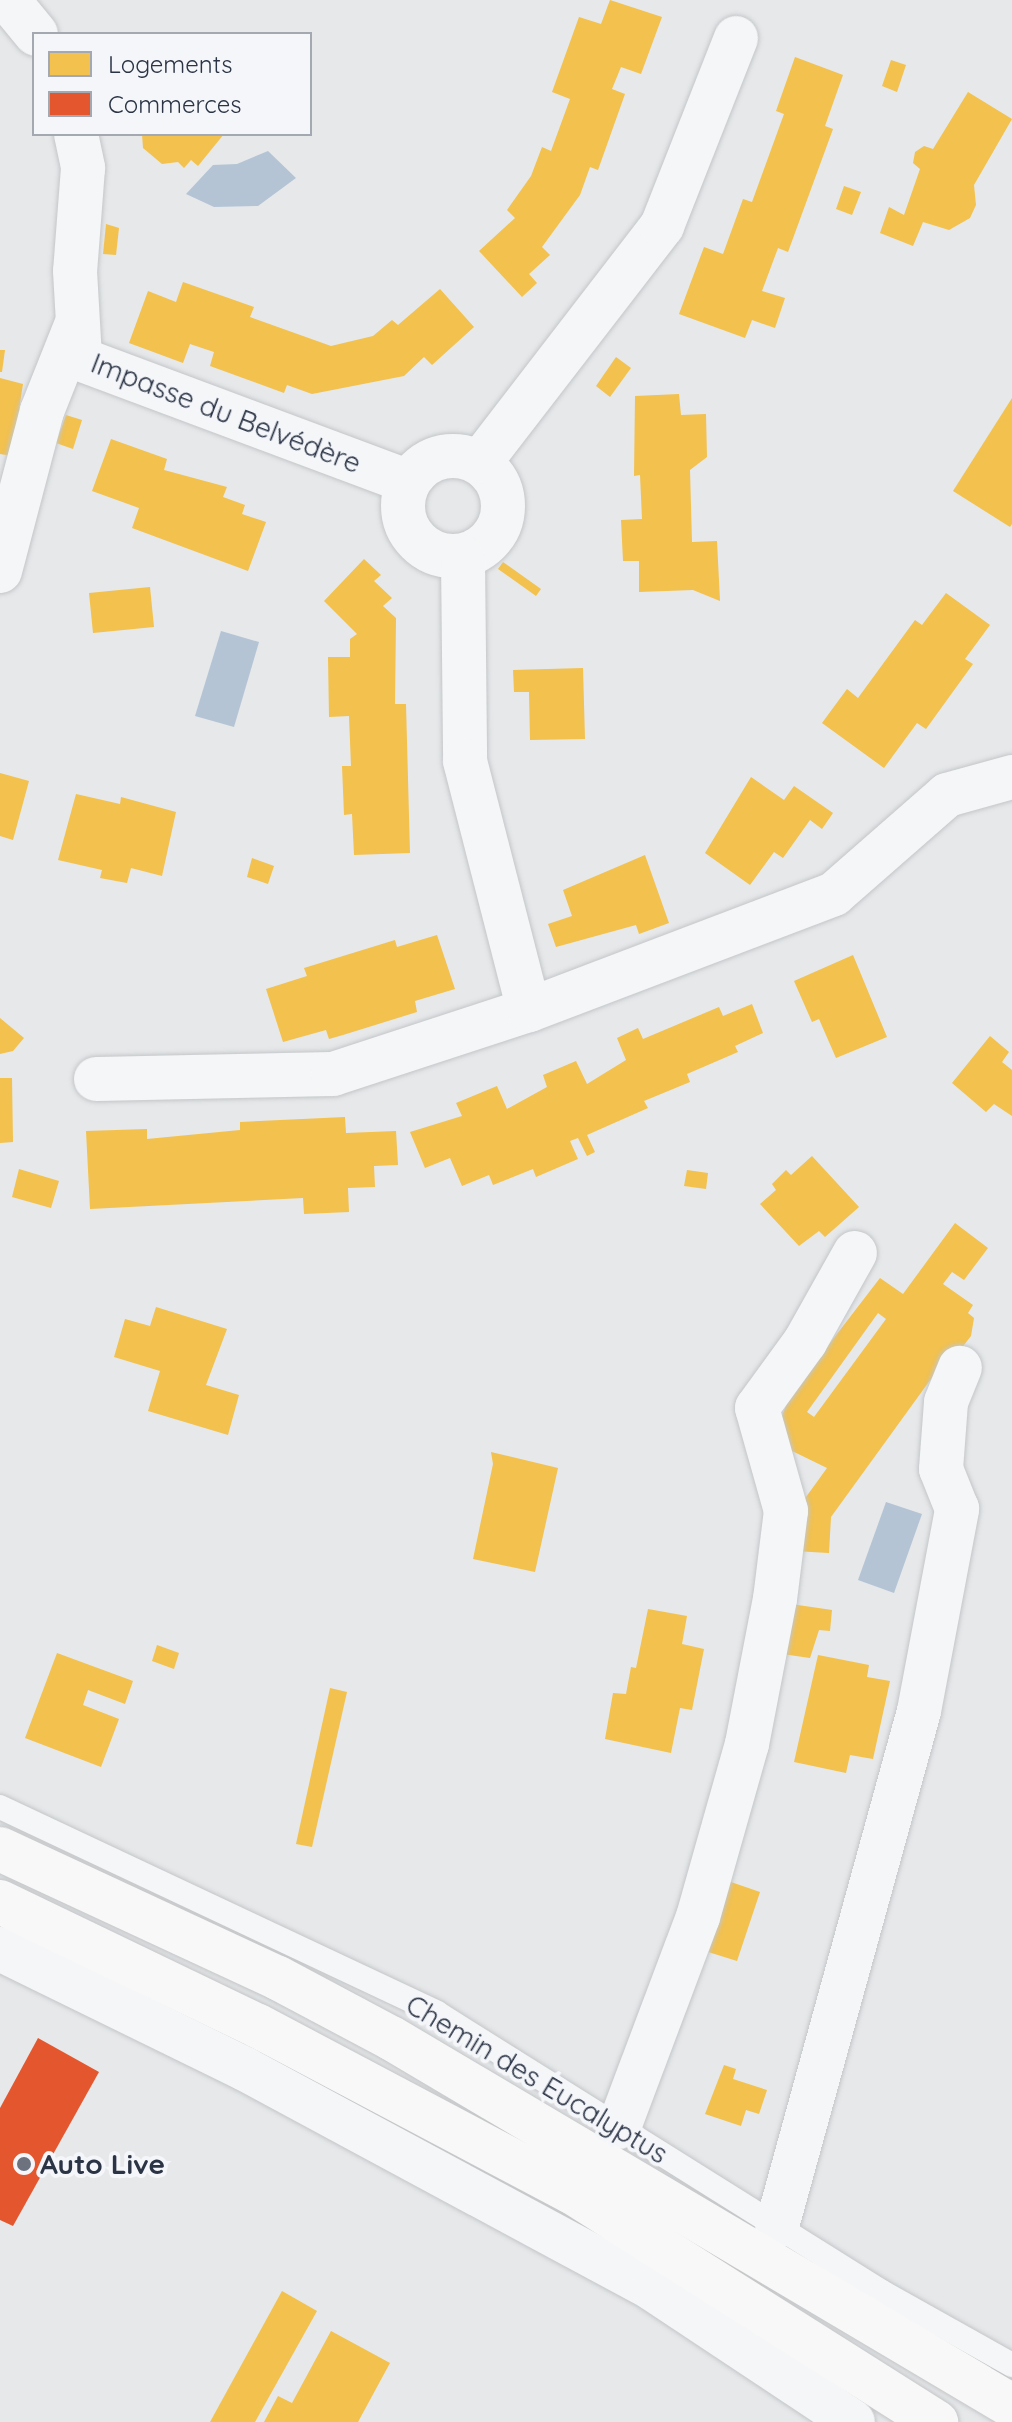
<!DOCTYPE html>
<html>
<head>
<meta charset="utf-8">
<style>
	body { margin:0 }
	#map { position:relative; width:1012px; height:2422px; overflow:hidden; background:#e6e8ea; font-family:Quicksand,sans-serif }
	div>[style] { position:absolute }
	.water>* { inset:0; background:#b4c4d5 }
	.homes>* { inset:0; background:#f2c14e }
	.shops>* { inset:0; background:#e4572e }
	.roads { filter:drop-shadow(0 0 2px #c4c6c8) drop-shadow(0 0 2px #c4c6c8) }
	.service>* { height:24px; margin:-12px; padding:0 12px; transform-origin:12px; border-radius:12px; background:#f5f6f7 }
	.minor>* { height:44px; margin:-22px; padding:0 22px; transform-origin:22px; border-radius:22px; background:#f5f6f7 }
	.minor>.ring { margin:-22px; padding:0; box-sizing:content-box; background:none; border:44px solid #f5f6f7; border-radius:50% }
	.primary>* { height:44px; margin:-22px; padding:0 22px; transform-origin:22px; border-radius:22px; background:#f8f8f8 }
	.dots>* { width:22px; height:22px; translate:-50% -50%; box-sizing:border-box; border:4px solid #f4f6f9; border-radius:50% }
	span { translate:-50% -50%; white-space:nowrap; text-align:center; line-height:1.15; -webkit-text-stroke:8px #f4f6f9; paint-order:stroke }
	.street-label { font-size:28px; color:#2b3445 }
	.poi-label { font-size:28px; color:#2b3445; font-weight:700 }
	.left { translate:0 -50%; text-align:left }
	.legend { position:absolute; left:32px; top:32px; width:280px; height:104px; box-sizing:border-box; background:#f4f6f9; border:2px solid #a4a8b1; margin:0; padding:10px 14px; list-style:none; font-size:24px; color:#2b3445 }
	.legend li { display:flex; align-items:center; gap:16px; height:40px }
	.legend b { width:40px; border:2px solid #a4a8b1 }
</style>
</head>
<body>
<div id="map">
	<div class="water">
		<i style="clip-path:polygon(268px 151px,296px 178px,258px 206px,214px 207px,186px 194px,213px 165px,237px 164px)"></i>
		<i style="clip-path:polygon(221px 631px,259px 642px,234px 727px,195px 716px)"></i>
		<i style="clip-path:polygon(886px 1502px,922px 1514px,894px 1593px,858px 1580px)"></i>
	</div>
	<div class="homes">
		<i style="clip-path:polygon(610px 0,662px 17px,641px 74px,621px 67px,612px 89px,625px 94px,598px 170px,590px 167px,580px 195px,542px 247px,550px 255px,529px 274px,537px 283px,522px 297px,479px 251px,515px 218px,507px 210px,531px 176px,542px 147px,551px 151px,570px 99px,552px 92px,579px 17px,601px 24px)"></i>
		<i style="clip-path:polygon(795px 57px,843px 75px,825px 126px,833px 129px,788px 252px,778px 248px,762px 291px,785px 298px,775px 328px,752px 320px,745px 338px,679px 314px,704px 247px,723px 254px,743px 199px,752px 202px,784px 114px,776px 111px)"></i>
		<i style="clip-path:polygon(891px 60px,906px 65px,897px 92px,882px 86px)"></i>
		<i style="clip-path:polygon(968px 92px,1012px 119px,974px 185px,976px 205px,970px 218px,949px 230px,923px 222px,913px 246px,880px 233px,889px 207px,904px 215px,920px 169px,913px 163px,915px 152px,924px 146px,933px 149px)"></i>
		<i style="clip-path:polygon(142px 134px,224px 134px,198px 166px,191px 160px,184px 168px,178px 162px,162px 164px,143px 148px)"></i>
		<i style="clip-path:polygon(844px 186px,861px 192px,852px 215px,836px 209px)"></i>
		<i style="clip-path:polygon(106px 224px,119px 228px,116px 255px,103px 254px)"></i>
		<i style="clip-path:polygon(183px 282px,254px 307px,250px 317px,331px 346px,373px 336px,392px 320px,398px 325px,440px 289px,474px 327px,432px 365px,424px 357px,404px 376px,312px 394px,287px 385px,284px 393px,210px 366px,214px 352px,190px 344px,183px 363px,129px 343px,148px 291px,176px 302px)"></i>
		<i style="clip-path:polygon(0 350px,5px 350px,2px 372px,0 372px)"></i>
		<i style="clip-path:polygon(616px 357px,631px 368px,610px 397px,596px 386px)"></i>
		<i style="clip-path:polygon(0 378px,23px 384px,12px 456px,0 454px)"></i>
		<i style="clip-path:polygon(679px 394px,681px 415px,706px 414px,707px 457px,690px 470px,692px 542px,717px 541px,720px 601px,693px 590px,639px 592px,639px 561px,623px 561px,621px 520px,642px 519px,640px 475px,634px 476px,635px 396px)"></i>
		<i style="clip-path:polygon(1012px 398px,1012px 524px,1010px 527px,953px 491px)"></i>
		<i style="clip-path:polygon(66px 415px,82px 420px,73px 449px,56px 443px)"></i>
		<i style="clip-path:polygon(111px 439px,167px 459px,164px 470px,227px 487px,223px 497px,245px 505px,242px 514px,266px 522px,248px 571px,132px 528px,139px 508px,92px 491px)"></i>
		<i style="clip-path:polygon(364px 559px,381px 575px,374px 581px,392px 598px,383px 606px,396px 618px,395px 704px,406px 704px,410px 853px,354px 855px,352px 814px,344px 815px,342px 766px,351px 766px,349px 716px,329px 717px,328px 657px,350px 657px,350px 639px,357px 634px,324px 601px)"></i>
		<i style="clip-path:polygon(503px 562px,541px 589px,536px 596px,498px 569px)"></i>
		<i style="clip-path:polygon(150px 587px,154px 627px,93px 633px,89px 593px)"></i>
		<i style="clip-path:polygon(946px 593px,990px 625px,965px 659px,973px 664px,926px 729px,917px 723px,884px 768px,822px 723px,847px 689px,858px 698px,915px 620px,922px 625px)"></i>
		<i style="clip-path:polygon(583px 668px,585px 739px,530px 740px,529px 692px,514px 692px,513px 670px)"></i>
		<i style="clip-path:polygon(0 773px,29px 781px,13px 840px,0 836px)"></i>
		<i style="clip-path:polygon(751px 777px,784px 800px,794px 786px,833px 813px,822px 829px,810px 820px,783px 858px,774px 852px,750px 885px,705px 853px)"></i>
		<i style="clip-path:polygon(76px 794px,120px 804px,121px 797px,176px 812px,162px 876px,131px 868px,127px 883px,100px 878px,102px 870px,58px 860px)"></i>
		<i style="clip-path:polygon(645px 855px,669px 923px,639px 934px,636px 925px,556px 947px,548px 924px,572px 916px,563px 890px)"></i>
		<i style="clip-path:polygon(252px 858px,274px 866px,268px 884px,247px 877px)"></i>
		<i style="clip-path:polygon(437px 935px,455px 989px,415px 1001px,417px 1012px,343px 1035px,329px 1039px,326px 1030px,283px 1042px,266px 989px,307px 976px,304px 968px,395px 940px,397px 947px)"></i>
		<i style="clip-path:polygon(853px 955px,887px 1037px,836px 1058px,819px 1019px,812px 1022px,794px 981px)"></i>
		<i style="clip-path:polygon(752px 1004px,763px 1033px,735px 1046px,738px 1052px,687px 1074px,690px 1082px,644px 1101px,648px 1108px,587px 1135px,595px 1152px,587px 1156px,578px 1138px,570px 1141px,578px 1159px,536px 1177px,533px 1169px,493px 1185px,489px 1175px,462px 1186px,450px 1158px,425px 1168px,410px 1132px,462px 1116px,456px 1103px,497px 1086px,507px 1109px,547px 1087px,543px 1075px,576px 1061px,587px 1084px,626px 1060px,617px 1038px,638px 1028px,643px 1039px,719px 1007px,723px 1016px)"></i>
		<i style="clip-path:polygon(0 1018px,24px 1038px,13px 1051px,0 1054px)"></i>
		<i style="clip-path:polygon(990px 1036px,1009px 1052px,1002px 1062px,1012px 1070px,1012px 1116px,994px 1104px,986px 1112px,952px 1083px)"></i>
		<i style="clip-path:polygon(0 1078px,12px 1078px,13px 1142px,0 1143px)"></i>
		<i style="clip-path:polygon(345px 1117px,346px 1133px,396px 1131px,398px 1165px,374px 1166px,375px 1187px,348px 1188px,349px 1212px,304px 1214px,303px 1198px,90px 1209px,86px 1131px,147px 1129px,147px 1139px,240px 1130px,240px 1122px)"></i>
		<i style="clip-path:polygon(812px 1156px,859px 1207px,825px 1237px,819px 1231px,799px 1246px,760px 1204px,776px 1190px,772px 1184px,786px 1170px,791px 1175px)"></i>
		<i style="clip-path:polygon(19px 1169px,59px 1181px,51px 1208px,12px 1197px)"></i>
		<i style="clip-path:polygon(687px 1170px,708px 1173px,706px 1189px,684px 1186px)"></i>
		<i style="clip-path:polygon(evenodd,955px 1223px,988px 1248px,964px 1280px,952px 1272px,943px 1284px,973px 1305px,968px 1313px,974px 1318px,971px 1336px,949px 1364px,944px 1361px,831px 1517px,829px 1553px,794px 1551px,793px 1515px,827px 1468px,788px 1449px,779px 1424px,790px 1395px,880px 1278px,903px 1294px,955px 1223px,878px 1313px,886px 1319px,814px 1417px,807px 1412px,878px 1313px)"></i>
		<i style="clip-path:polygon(156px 1307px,227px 1329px,206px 1385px,239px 1395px,228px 1435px,148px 1411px,160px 1371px,114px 1357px,125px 1319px,150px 1326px)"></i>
		<i style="clip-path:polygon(491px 1452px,558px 1468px,535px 1572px,473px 1559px,493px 1464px)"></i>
		<i style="clip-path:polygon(791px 1604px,832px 1610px,830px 1631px,819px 1630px,810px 1658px,782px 1654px)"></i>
		<i style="clip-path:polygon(648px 1609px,687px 1616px,682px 1644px,704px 1649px,692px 1710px,680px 1708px,671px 1753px,605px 1739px,613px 1693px,626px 1694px,631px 1667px,636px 1668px)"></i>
		<i style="clip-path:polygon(157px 1645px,179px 1653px,174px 1669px,152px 1661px)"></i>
		<i style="clip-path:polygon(57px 1653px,133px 1681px,125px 1704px,88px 1690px,83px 1705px,119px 1719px,101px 1767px,25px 1738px)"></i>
		<i style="clip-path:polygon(818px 1655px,869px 1665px,867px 1677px,890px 1681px,873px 1759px,850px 1755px,846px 1773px,794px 1762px)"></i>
		<i style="clip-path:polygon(330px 1688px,347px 1692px,312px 1847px,296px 1844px)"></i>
		<i style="clip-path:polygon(728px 1881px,760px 1892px,737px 1961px,705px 1951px)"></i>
		<i style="clip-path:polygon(724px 2065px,736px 2069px,733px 2079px,767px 2090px,759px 2114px,746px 2110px,741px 2126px,705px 2114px)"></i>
		<i style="clip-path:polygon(282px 2291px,317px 2311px,255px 2422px,210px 2422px)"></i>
		<i style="clip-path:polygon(331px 2331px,390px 2363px,358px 2422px,264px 2422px,278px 2396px,292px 2403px)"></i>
	</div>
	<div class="shops">
		<i style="clip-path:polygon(38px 2038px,99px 2072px,13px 2226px,0 2220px,0 2108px)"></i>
	</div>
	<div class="roads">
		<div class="service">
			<i style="left:0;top:1807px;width:483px;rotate:25.2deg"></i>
			<i style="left:437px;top:2013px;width:525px;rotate:32.09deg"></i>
			<i style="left:882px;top:2292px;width:149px;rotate:29.3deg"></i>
		</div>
		<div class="minor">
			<i style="left:8px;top:0;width:44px;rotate:50.5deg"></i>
			<i style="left:76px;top:134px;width:35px;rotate:78deg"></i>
			<i style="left:83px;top:168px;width:103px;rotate:94.4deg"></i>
			<i style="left:75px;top:271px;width:88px;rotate:86.7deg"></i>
			<i style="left:80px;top:359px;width:349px;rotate:20.5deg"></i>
			<i class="ring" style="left:403px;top:456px;width:56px;height:56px"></i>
			<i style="left:481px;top:461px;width:297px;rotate:-52.4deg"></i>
			<i style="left:662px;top:226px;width:202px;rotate:-68.5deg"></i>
			<i style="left:463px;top:558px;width:203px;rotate:89.4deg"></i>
			<i style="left:465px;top:761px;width:257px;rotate:75.6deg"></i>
			<i style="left:0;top:571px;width:165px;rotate:-75.3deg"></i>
			<i style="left:42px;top:411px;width:95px;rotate:-68.3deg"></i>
			<i style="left:96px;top:1079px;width:237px;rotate:-1.2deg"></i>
			<i style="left:333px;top:1074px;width:206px;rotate:-18.1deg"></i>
			<i style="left:529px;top:1010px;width:326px;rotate:-20.8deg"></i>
			<i style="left:834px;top:894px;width:150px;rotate:-41.2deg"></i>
			<i style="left:947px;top:795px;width:67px;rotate:-15.5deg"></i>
			<i style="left:0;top:1949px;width:273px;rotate:26.1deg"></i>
			<i style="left:245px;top:2069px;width:464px;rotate:28.3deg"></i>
			<i style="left:653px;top:2289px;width:240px;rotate:33.6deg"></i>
			<i style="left:619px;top:2127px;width:224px;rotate:-69.4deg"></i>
			<i style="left:698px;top:1917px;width:180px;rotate:-74.2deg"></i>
			<i style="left:747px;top:1744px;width:148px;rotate:-79.1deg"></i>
			<i style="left:775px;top:1599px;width:89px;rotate:-82.9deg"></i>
			<i style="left:786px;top:1511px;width:107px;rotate:-105.7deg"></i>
			<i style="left:757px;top:1408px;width:82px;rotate:-54deg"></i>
			<i style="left:805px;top:1342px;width:102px;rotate:-60.7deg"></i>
			<i style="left:777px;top:2226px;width:534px;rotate:-74.58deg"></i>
			<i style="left:919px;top:1711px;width:206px;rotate:-79.3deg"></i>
			<i style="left:957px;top:1509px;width:43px;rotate:-111.8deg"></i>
			<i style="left:941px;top:1469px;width:67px;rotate:-85.7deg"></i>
			<i style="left:946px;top:1402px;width:37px;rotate:-68deg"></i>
		</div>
		<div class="primary">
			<i style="left:0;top:1849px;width:306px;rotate:24.9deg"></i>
			<i style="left:278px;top:1978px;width:128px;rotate:28deg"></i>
			<i style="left:391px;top:2038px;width:722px;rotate:30.65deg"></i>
			<i style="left:0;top:1902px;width:286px;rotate:25.7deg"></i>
			<i style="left:258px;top:2026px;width:355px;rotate:27.9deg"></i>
			<i style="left:572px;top:2192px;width:431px;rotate:32.3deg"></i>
		</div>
	</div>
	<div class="dots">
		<i style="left:24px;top:2164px;background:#6c737f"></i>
	</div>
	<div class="street-label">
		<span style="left:226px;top:413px;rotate:21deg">Impasse du Belvédère</span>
		<span style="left:537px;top:2079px;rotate:31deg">Chemin des Eucalyptus</span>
	</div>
	<div class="poi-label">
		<span class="left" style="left:40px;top:2164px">Auto Live</span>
	</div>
	<ul class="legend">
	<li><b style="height:22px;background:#f2c14e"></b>Logements</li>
	<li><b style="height:22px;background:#e4572e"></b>Commerces</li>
	</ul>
</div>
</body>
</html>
